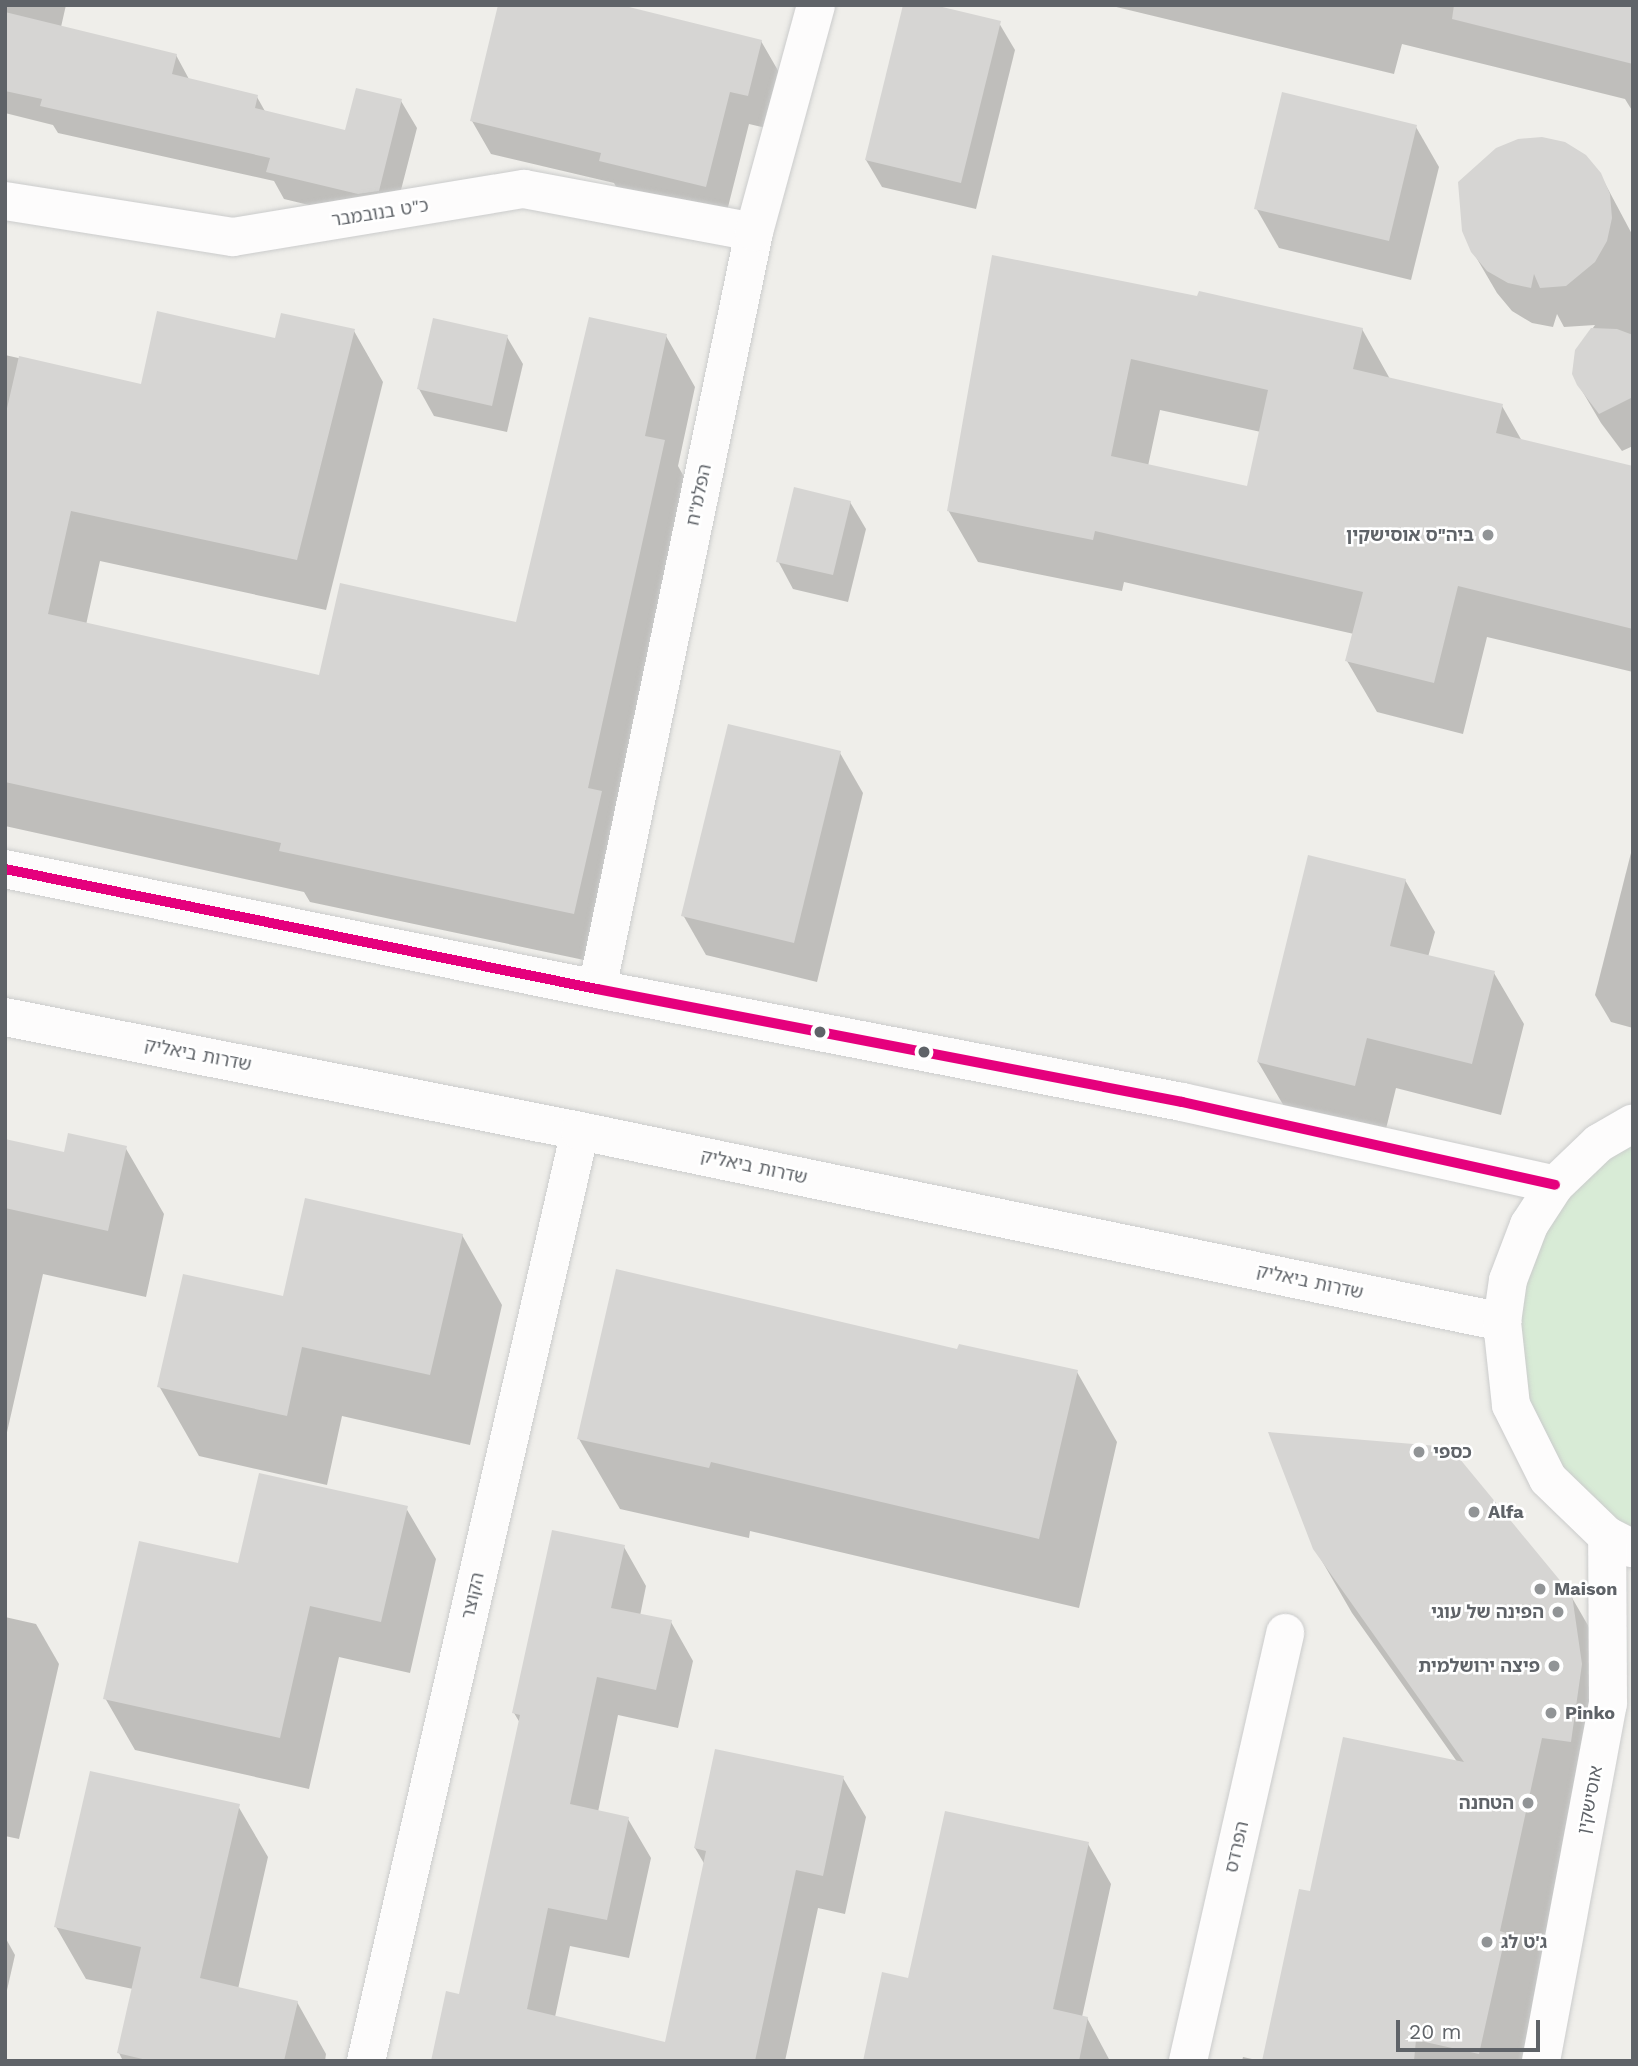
<!DOCTYPE html>
<html>
<head>
<meta charset="utf-8">
<style>
	body { margin:0 }
	#map { position:relative; width:1638px; height:2066px; overflow:hidden; background:#efeeea; font-family:"Work Sans","Noto Sans Hebrew",sans-serif }
	div>[style] { position:absolute }
	.green>* { inset:0; background:#d8ebd6 }
	.shadow>* { inset:0; background:#0003 }
	.building>* { inset:0; background:#d6d5d3 }
	.roads { filter:drop-shadow(0 0 2px #cbcccc) drop-shadow(0 0 2px #cbcccc) }
	.street>* { height:38px; margin:-19px; padding:0 19px; transform-origin:19px; border-radius:19px; background:#fdfcfc }
	.secondary>* { height:38px; margin:-19px; padding:0 19px; transform-origin:19px; border-radius:19px; background:#fdfcfc }
	.bus-1>* { height:10px; margin:-5px; padding:0 5px; transform-origin:5px; border-radius:5px; background:#e5007d }
	.dots>* { width:19px; height:19px; translate:-50% -50%; box-sizing:border-box; border:4px solid #fff; border-radius:50% }
	span { translate:-50% -50%; white-space:nowrap; text-align:center; line-height:1.15; -webkit-text-stroke:5px #fff; paint-order:stroke }
	.street-label { font-size:18px; color:#5f6368 }
	.poi-label { font-size:18px; color:#5f6368; font-weight:700 }
	.right { translate:-100% -50%; text-align:right }
	.left { translate:0 -50%; text-align:left }
	.frame { position:absolute; inset:0; border:7px solid #5f6368; pointer-events:none }
	.scale { position:absolute; left:1396px; top:2020px; width:144px; height:32px; box-sizing:border-box; border:4px solid #5f6368; border-top:0; padding-left:9px; font-size:21px; line-height:24px; white-space:nowrap; color:#5f6368; -webkit-text-stroke:5px #fff; paint-order:stroke }
</style>
</head>
<body>
<div id="map">
	<div class="green">
		<i style="clip-path:polygon(1633px 1123px,1633px 1549px,1548px 1479px,1502px 1322px,1529px 1225px)"></i>
	</div>
	<div class="shadow">
		<i style="clip-path:polygon(5px 5px,66px 5px,61px 27px,176px 55px,190px 81px,257px 97px,266px 113px,346px 132px,401px 101px,417px 128px,394px 217px,375px 221px,284px 199px,274px 181px,58px 133px,53px 125px,5px 113px)"></i>
		<i style="clip-path:polygon(1108px 5px,1633px 5px,1633px 112px,1625px 99px,1402px 44px,1394px 74px)"></i>
		<i style="clip-path:polygon(999px 23px,1015px 50px,976px 209px,882px 187px,866px 160px)"></i>
		<i style="clip-path:polygon(761px 41px,780px 74px,766px 128px,749px 124px,725px 219px,620px 194px,614px 183px,491px 154px,472px 121px)"></i>
		<i style="clip-path:polygon(1416px 127px,1439px 167px,1411px 280px,1279px 248px,1256px 208px)"></i>
		<i style="clip-path:polygon(1600px 174px,1633px 236px,1633px 446px,1622px 451px,1601px 423px,1578px 384px,1577px 351px,1595px 325px,1564px 327px,1557px 314px,1553px 327px,1532px 323px,1512px 311px,1497px 293px,1473px 252px)"></i>
		<i style="clip-path:polygon(evenodd,994px 257px,1362px 329px,1390px 379px,1502px 406px,1522px 441px,1633px 468px,1633px 672px,1487px 637px,1463px 734px,1377px 712px,1347px 661px,1354px 634px,1124px 582px,1122px 591px,978px 562px,948px 510px,994px 257px,1160px 410px,1261px 432px,1249px 488px,1148px 466px,1160px 410px)"></i>
		<i style="clip-path:polygon(354px 331px,383px 382px,326px 610px,100px 561px,86px 625px,320px 677px,517px 624px,666px 336px,695px 387px,678px 466px,693px 493px,603px 964px,310px 902px,304px 892px,5px 826px,5px 355px,142px 386px,276px 340px)"></i>
		<i style="clip-path:polygon(507px 337px,523px 364px,507px 432px,434px 416px,419px 389px)"></i>
		<i style="clip-path:polygon(850px 502px,866px 529px,848px 602px,793px 589px,778px 561px)"></i>
		<i style="clip-path:polygon(840px 753px,863px 793px,817px 982px,706px 955px,683px 915px)"></i>
		<i style="clip-path:polygon(1633px 845px,1633px 1028px,1611px 1022px,1595px 995px)"></i>
		<i style="clip-path:polygon(1405px 880px,1435px 932px,1428px 957px,1494px 973px,1524px 1024px,1501px 1115px,1396px 1088px,1384px 1137px,1288px 1113px,1258px 1062px)"></i>
		<i style="clip-path:polygon(5px 1141px,65px 1154px,125px 1147px,164px 1214px,146px 1297px,43px 1274px,5px 1441px)"></i>
		<i style="clip-path:polygon(462px 1235px,502px 1305px,470px 1445px,342px 1416px,327px 1485px,199px 1456px,159px 1386px,284px 1298px)"></i>
		<i style="clip-path:polygon(959px 1351px,1077px 1372px,1117px 1442px,1079px 1608px,750px 1531px,749px 1538px,620px 1509px,579px 1439px)"></i>
		<i style="clip-path:polygon(406px 1508px,436px 1559px,410px 1673px,339px 1657px,309px 1789px,135px 1750px,105px 1698px,240px 1566px)"></i>
		<i style="clip-path:polygon(624px 1547px,646px 1586px,640px 1616px,671px 1622px,693px 1661px,678px 1728px,618px 1715px,598px 1812px,628px 1819px,651px 1858px,629px 1958px,570px 1946px,555px 2017px,666px 2044px,705px 1865px,695px 1848px,843px 1778px,866px 1817px,845px 1914px,818px 1908px,785px 2061px,433px 2061px,461px 1996px,520px 1723px,514px 1713px)"></i>
		<i style="clip-path:polygon(1315px 1549px,1571px 1596px,1608px 1660px,1528px 2061px,1263px 2061px,1311px 1893px,1458px 1763px,1352px 1613px)"></i>
		<i style="clip-path:polygon(5px 1617px,36px 1624px,59px 1664px,19px 1839px,5px 1836px)"></i>
		<i style="clip-path:polygon(238px 1806px,268px 1857px,238px 1989px,297px 2002px,326px 2054px,325px 2061px,123px 2061px,119px 2053px,133px 1989px,86px 1979px,56px 1927px)"></i>
		<i style="clip-path:polygon(1088px 1844px,1111px 1884px,1082px 2017px,1087px 2018px,1110px 2061px,865px 2061px,910px 1980px)"></i>
		<i style="clip-path:polygon(5px 1937px,15px 1955px,5px 1999px)"></i>
		<i style="clip-path:polygon(1243px 2057px,1261px 2061px,1242px 2061px)"></i>
	</div>
	<div class="building">
		<i style="clip-path:polygon(498px 5px,621px 5px,762px 40px,748px 96px,730px 92px,706px 187px,599px 161px,601px 153px,470px 121px)"></i>
		<i style="clip-path:polygon(903px 5px,934px 5px,1001px 21px,961px 183px,865px 160px)"></i>
		<i style="clip-path:polygon(1454px 5px,1633px 5px,1633px 64px,1452px 19px)"></i>
		<i style="clip-path:polygon(5px 12px,177px 54px,172px 74px,258px 95px,255px 108px,345px 130px,356px 88px,402px 99px,379px 191px,358px 194px,266px 172px,270px 158px,40px 106px,42px 99px,5px 91px)"></i>
		<i style="clip-path:polygon(1282px 92px,1417px 125px,1389px 241px,1254px 209px)"></i>
		<i style="clip-path:polygon(1542px 137px,1565px 142px,1586px 155px,1601px 173px,1610px 194px,1612px 218px,1607px 241px,1595px 262px,1566px 286px,1540px 288px,1534px 274px,1531px 288px,1508px 283px,1487px 271px,1471px 252px,1462px 231px,1458px 182px,1496px 148px,1518px 139px)"></i>
		<i style="clip-path:polygon(evenodd,992px 255px,1197px 296px,1199px 291px,1363px 328px,1353px 369px,1503px 404px,1496px 433px,1633px 466px,1633px 629px,1458px 586px,1434px 683px,1345px 661px,1363px 592px,1095px 531px,1093px 540px,947px 511px,992px 255px,1131px 359px,1268px 390px,1247px 486px,1111px 456px,1131px 359px)"></i>
		<i style="clip-path:polygon(157px 311px,275px 338px,281px 313px,355px 329px,297px 560px,71px 511px,48px 614px,319px 675px,340px 583px,516px 622px,589px 317px,667px 334px,645px 436px,665px 440px,588px 788px,602px 791px,574px 914px,279px 851px,281px 843px,5px 782px,5px 417px,19px 356px,141px 384px)"></i>
		<i style="clip-path:polygon(433px 318px,508px 335px,492px 406px,417px 389px)"></i>
		<i style="clip-path:polygon(1591px 328px,1617px 329px,1633px 335px,1633px 397px,1599px 414px,1577px 385px,1572px 374px,1575px 350px)"></i>
		<i style="clip-path:polygon(794px 487px,851px 501px,833px 575px,776px 562px)"></i>
		<i style="clip-path:polygon(728px 724px,841px 751px,794px 943px,681px 916px)"></i>
		<i style="clip-path:polygon(1308px 855px,1406px 879px,1390px 946px,1495px 971px,1472px 1064px,1367px 1038px,1355px 1086px,1257px 1062px)"></i>
		<i style="clip-path:polygon(68px 1133px,127px 1146px,108px 1231px,5px 1208px,5px 1139px,64px 1152px)"></i>
		<i style="clip-path:polygon(305px 1198px,463px 1234px,430px 1375px,302px 1347px,287px 1416px,157px 1387px,183px 1274px,283px 1296px)"></i>
		<i style="clip-path:polygon(616px 1269px,957px 1349px,959px 1344px,1078px 1370px,1039px 1539px,711px 1462px,709px 1468px,577px 1439px)"></i>
		<i style="clip-path:polygon(1268px 1432px,1450px 1447px,1572px 1595px,1582px 1664px,1571px 1742px,1542px 1738px,1500px 1931px,1506px 1933px,1479px 2054px,1416px 2040px,1414px 2061px,1262px 2061px,1299px 1889px,1310px 1891px,1343px 1737px,1464px 1762px,1313px 1549px)"></i>
		<i style="clip-path:polygon(259px 1473px,408px 1506px,381px 1622px,310px 1606px,280px 1738px,103px 1699px,139px 1541px,238px 1563px)"></i>
		<i style="clip-path:polygon(552px 1530px,625px 1545px,611px 1608px,672px 1620px,656px 1690px,597px 1677px,570px 1804px,629px 1817px,607px 1920px,548px 1908px,527px 2009px,665px 2042px,706px 1851px,694px 1848px,715px 1749px,844px 1776px,823px 1876px,796px 1870px,755px 2061px,431px 2061px,446px 1991px,459px 1994px,520px 1715px,512px 1713px)"></i>
		<i style="clip-path:polygon(90px 1771px,240px 1804px,200px 1978px,298px 2001px,284px 2061px,151px 2061px,117px 2053px,141px 1947px,54px 1927px)"></i>
		<i style="clip-path:polygon(945px 1811px,1089px 1842px,1053px 2009px,1088px 2017px,1079px 2061px,863px 2061px,882px 1972px,908px 1978px)"></i>
	</div>
	<div class="roads">
		<div class="street">
			<i style="left:5px;top:201px;width:231px;rotate:9deg"></i>
			<i style="left:233px;top:237px;width:295px;rotate:-9.4deg"></i>
			<i style="left:524px;top:189px;width:234px;rotate:10.6deg"></i>
			<i style="left:597px;top:989px;width:773px;rotate:-78.28deg"></i>
			<i style="left:754px;top:232px;width:235px;rotate:-74.7deg"></i>
			<i style="left:366px;top:2061px;width:954px;rotate:-77.04deg"></i>
			<i style="left:1188px;top:2061px;width:439px;rotate:-77.2deg"></i>
		</div>
		<div class="secondary">
			<i style="left:5px;top:869px;width:604px;rotate:11.46deg"></i>
			<i style="left:597px;top:989px;width:596px;rotate:10.93deg"></i>
			<i style="left:1182px;top:1102px;width:382px;rotate:12.5deg"></i>
			<i style="left:5px;top:1017px;width:586px;rotate:11.21deg"></i>
			<i style="left:580px;top:1131px;width:942px;rotate:11.7deg"></i>
			<i style="left:1631px;top:1548px;width:27px;rotate:-153deg"></i>
			<i style="left:1607px;top:1536px;width:82px;rotate:-136deg"></i>
			<i style="left:1548px;top:1479px;width:83px;rotate:-116.6deg"></i>
			<i style="left:1511px;top:1405px;width:83px;rotate:-96.2deg"></i>
			<i style="left:1502px;top:1322px;width:42px;rotate:-81.9deg"></i>
			<i style="left:1508px;top:1280px;width:59px;rotate:-69.1deg"></i>
			<i style="left:1529px;top:1225px;width:48px;rotate:-57deg"></i>
			<i style="left:1555px;top:1185px;width:61px;rotate:-43.7deg"></i>
			<i style="left:1599px;top:1143px;width:39px;rotate:-30deg"></i>
			<i style="left:1541px;top:2061px;width:363px;rotate:-79.4deg"></i>
			<i style="left:1608px;top:1704px;width:168px;rotate:-90.3deg"></i>
		</div>
	</div>
	<div class="bus-1">
		<i style="left:5px;top:869px;width:604px;rotate:11.46deg"></i>
		<i style="left:597px;top:989px;width:596px;rotate:10.93deg"></i>
		<i style="left:1182px;top:1102px;width:382px;rotate:12.5deg"></i>
	</div>
	<div class="dots">
		<i style="left:1488px;top:535px;background:#919496"></i>
		<i style="left:820px;top:1032px;background:#5f6368"></i>
		<i style="left:924px;top:1052px;background:#5f6368"></i>
		<i style="left:1419px;top:1452px;background:#919496"></i>
		<i style="left:1474px;top:1512px;background:#919496"></i>
		<i style="left:1540px;top:1589px;background:#919496"></i>
		<i style="left:1558px;top:1612px;background:#919496"></i>
		<i style="left:1554px;top:1666px;background:#919496"></i>
		<i style="left:1551px;top:1713px;background:#919496"></i>
		<i style="left:1528px;top:1803px;background:#919496"></i>
		<i style="left:1487px;top:1942px;background:#919496"></i>
	</div>
	<div class="street-label">
		<span style="left:380px;top:213px;rotate:-9deg">כ"ט בנובמבר</span>
		<span style="left:699px;top:495px;rotate:-78deg">הפלמ"ח</span>
		<span style="left:198px;top:1055px;rotate:11deg">שדרות ביאליק</span>
		<span style="left:754px;top:1167px;rotate:12deg">שדרות ביאליק</span>
		<span style="left:1310px;top:1282px;rotate:12deg">שדרות ביאליק</span>
		<span style="left:473px;top:1596px;rotate:-77deg">הקוצר</span>
		<span style="left:1590px;top:1800px;rotate:-79deg">אוסישקין</span>
		<span style="left:1237px;top:1847px;rotate:-77deg">הפרדס</span>
	</div>
	<div class="poi-label">
		<span class="right" style="left:1474px;top:535px">ביה"ס אוסישקין</span>
		<span class="left" style="left:1433px;top:1452px">כספי</span>
		<span class="left" style="left:1488px;top:1512px">Alfa</span>
		<span class="left" style="left:1554px;top:1589px">Maison</span>
		<span class="right" style="left:1544px;top:1612px">הפינה של עוגי</span>
		<span class="right" style="left:1540px;top:1666px">פיצה ירושלמית</span>
		<span class="left" style="left:1565px;top:1713px">Pinko</span>
		<span class="right" style="left:1514px;top:1803px">הטחנה</span>
		<span class="left" style="left:1501px;top:1942px">ג'ט לג</span>
	</div>
	<div class="frame"></div>
	<div class="scale">20 m</div>
</div>
</body>
</html>
